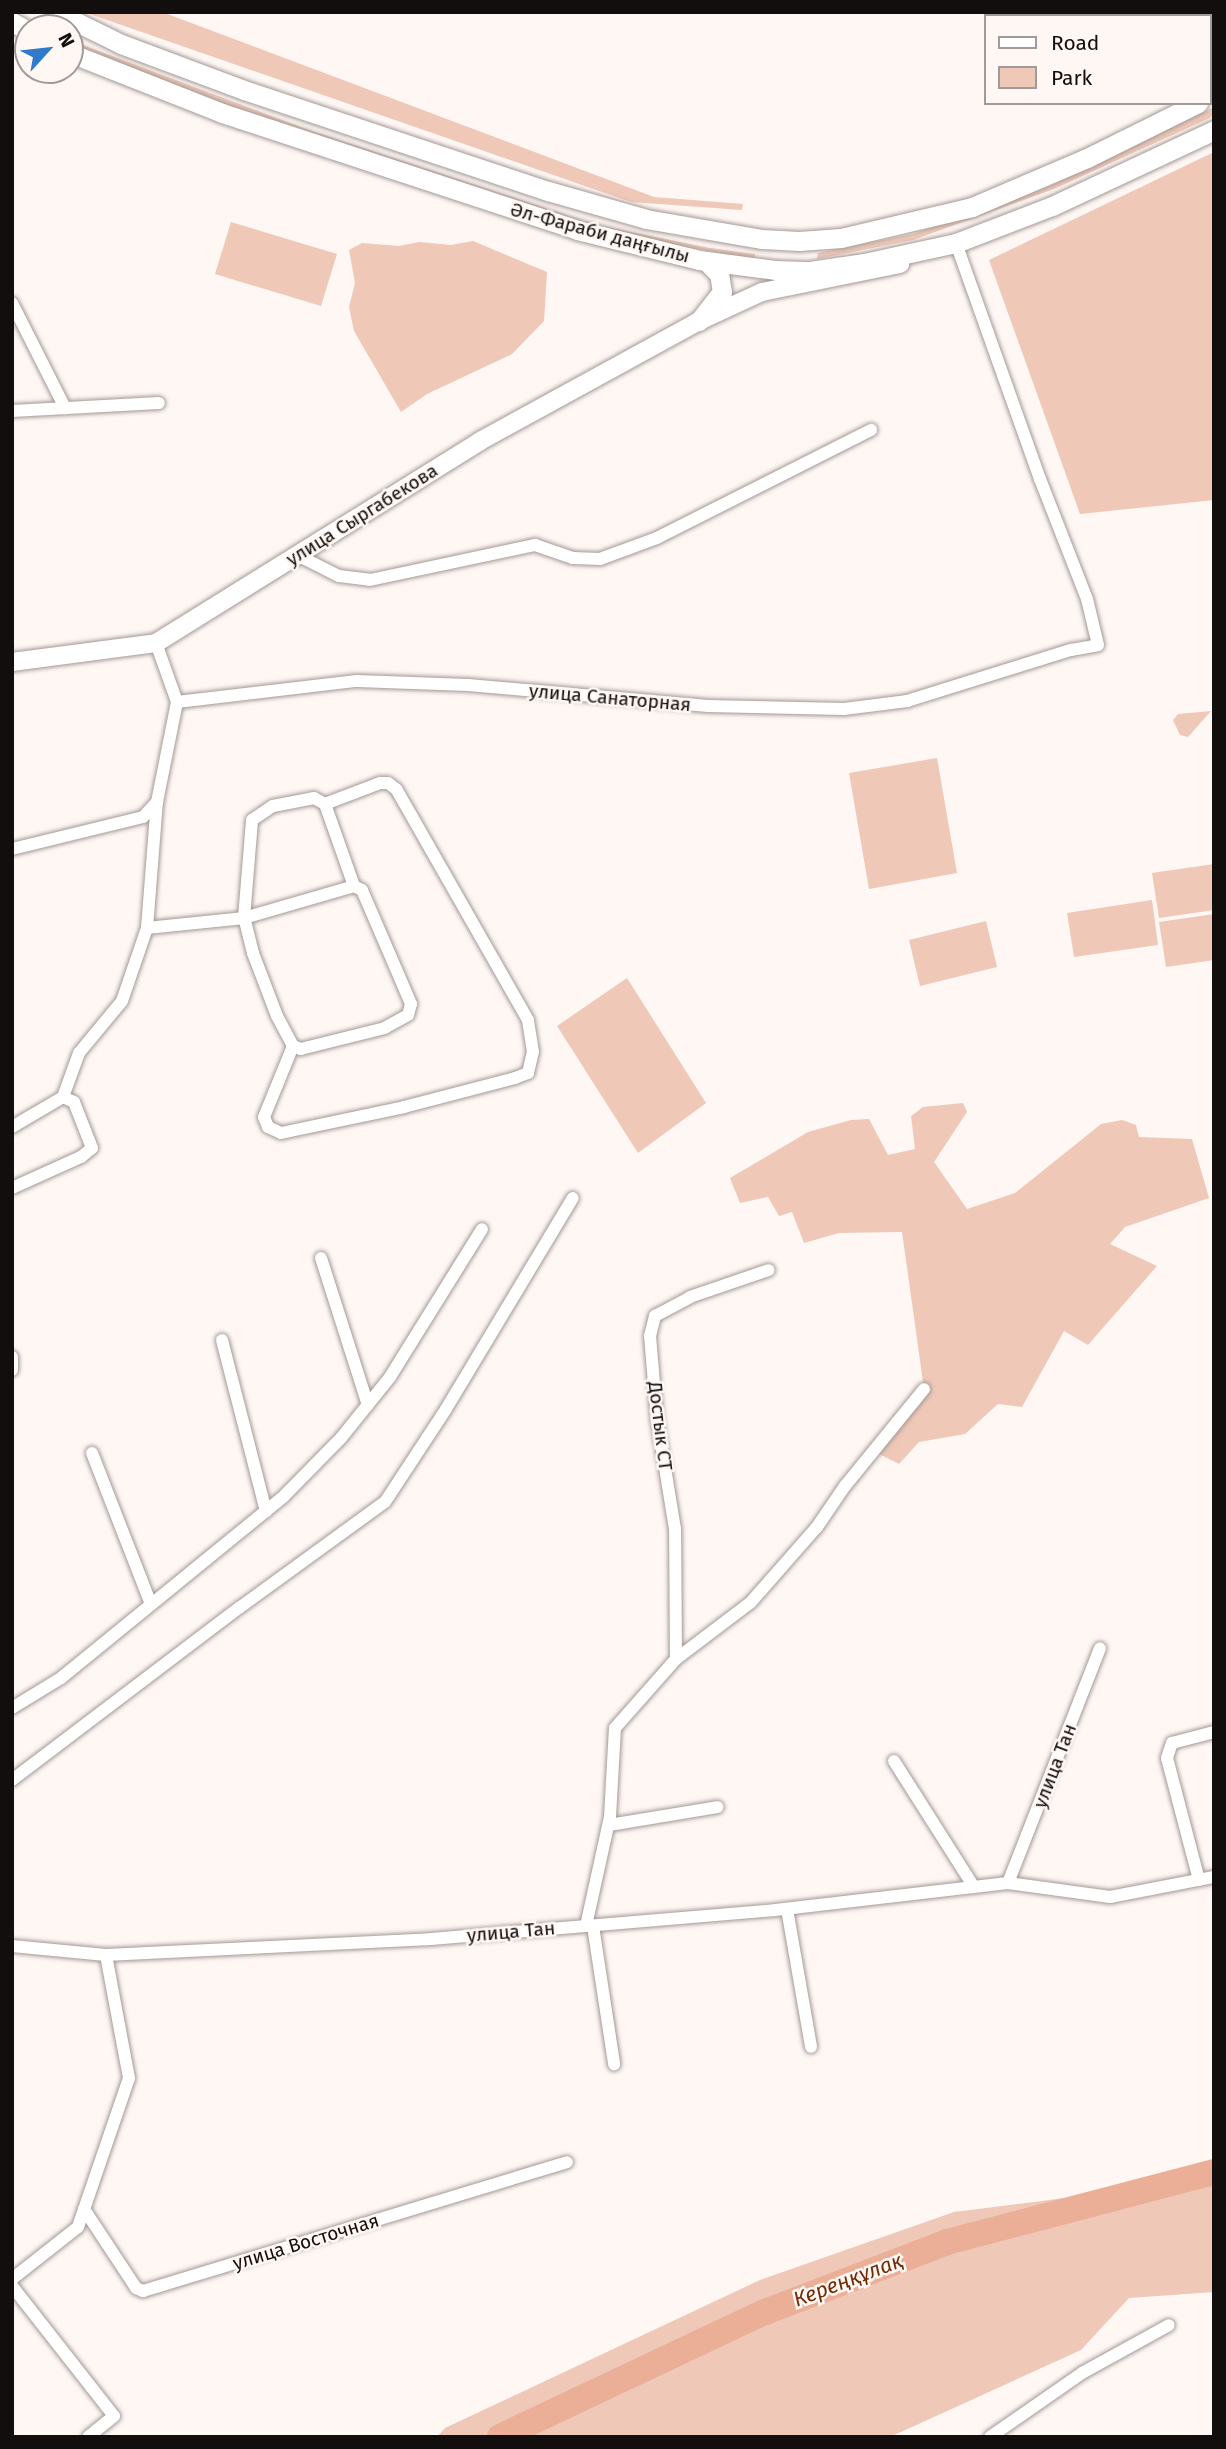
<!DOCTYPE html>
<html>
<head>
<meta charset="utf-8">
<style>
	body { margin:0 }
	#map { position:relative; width:1226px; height:2449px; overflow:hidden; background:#fef7f4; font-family:"Fira Sans",sans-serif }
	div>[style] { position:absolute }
	.green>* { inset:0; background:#efc8b8 }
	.river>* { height:26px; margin:-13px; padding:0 13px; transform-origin:13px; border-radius:13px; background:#ebaf97 }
	.roads { filter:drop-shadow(0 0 2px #a39894) drop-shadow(0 0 2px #a39894) }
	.street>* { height:12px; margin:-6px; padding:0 6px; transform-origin:6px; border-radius:6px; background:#fff }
	.secondary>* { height:18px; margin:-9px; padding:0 9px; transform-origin:9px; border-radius:9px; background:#fff }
	.primary>* { height:19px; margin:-9.5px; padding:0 9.5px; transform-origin:9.5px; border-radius:9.5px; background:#fff }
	span { translate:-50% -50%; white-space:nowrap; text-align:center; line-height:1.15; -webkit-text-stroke:5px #fef7f4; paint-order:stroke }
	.street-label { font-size:19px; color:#120e0d }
	.water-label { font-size:21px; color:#712b07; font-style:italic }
	.frame { position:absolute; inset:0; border:14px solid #120e0d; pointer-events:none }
	.legend { position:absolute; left:984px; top:14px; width:228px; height:91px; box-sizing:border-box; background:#fef7f4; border:2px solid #a09a98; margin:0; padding:9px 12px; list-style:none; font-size:21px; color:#120e0d }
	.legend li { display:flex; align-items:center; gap:14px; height:35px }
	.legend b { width:35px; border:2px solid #a09a98 }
	.north { position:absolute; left:14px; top:14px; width:70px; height:70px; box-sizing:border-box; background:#fef7f4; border:2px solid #a09a98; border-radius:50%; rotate:63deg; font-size:19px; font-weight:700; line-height:28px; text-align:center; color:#120e0d }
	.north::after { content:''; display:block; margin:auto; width:24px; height:32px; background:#2f7aca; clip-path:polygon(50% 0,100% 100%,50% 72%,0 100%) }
</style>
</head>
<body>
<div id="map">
	<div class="green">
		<i style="clip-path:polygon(84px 12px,162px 12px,654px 197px,743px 204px,742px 210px,631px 202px)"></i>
		<i style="clip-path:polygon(70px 40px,303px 128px,596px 225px,710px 248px,755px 254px,755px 259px,594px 231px,300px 134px,70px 48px)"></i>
		<i style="clip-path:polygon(1214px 107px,1214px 116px,1054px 189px,913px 240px,817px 259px,818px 253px,913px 234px,1050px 186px)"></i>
		<i style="clip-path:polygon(1214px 152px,1214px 500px,1080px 514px,989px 260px)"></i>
		<i style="clip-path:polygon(231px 222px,337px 254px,321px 306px,215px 274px)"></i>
		<i style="clip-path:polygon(473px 241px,547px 272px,544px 321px,512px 354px,427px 394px,401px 412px,354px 331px,349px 307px,355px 283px,349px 250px,362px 243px,399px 246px,419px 242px,451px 245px)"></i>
		<i style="clip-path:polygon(1211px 711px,1188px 737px,1180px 735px,1173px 720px,1178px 714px)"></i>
		<i style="clip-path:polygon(937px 758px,957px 873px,869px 889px,849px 773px)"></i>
		<i style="clip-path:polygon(1214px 864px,1214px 910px,1159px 918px,1152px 873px)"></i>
		<i style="clip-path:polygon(1152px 900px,1158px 945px,1074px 957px,1067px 913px)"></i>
		<i style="clip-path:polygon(1214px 914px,1214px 960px,1166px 967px,1159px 922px)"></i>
		<i style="clip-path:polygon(986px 921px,997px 967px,920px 986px,909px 940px)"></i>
		<i style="clip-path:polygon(627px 978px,706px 1103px,638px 1153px,557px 1026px)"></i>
		<i style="clip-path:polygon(963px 1103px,967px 1112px,934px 1162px,967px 1209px,1015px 1193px,1101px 1124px,1122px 1120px,1136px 1125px,1139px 1137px,1192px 1139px,1209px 1198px,1125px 1227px,1110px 1244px,1157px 1266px,1088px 1345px,1064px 1331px,1022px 1407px,998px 1404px,965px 1434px,919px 1442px,899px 1464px,875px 1452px,924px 1389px,902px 1232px,839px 1233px,804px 1243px,792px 1212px,779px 1216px,768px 1197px,740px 1203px,730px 1178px,808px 1132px,851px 1120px,869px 1119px,888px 1155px,915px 1149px,911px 1116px,923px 1107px)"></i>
		<i style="clip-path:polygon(1214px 2179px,1214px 2292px,1129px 2298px,1081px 2350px,890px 2437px,437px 2437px,445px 2428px,760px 2280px,954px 2212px)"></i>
	</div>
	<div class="river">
		<i style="left:500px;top:2437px;width:293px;rotate:-25.3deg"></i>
		<i style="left:765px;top:2312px;width:195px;rotate:-21deg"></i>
		<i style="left:947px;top:2242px;width:276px;rotate:-14.7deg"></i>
	</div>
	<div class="roads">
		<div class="street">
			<i style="left:12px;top:303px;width:118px;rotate:63.2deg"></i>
			<i style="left:12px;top:411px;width:147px;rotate:-3.1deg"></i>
			<i style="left:297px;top:555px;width:47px;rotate:26.6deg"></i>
			<i style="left:339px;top:576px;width:31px;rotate:7deg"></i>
			<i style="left:370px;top:580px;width:169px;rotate:-12deg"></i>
			<i style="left:535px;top:545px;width:40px;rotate:18.9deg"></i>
			<i style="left:573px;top:558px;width:27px;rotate:2deg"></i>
			<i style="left:600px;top:559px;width:61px;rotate:-20.2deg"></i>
			<i style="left:657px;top:538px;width:240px;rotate:-26.8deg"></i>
			<i style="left:156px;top:643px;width:63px;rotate:70.4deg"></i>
			<i style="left:177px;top:702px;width:181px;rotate:-6.7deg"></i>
			<i style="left:357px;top:681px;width:111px;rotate:2.1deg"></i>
			<i style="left:468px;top:685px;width:241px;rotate:5deg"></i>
			<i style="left:708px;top:706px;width:136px;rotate:1.3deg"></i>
			<i style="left:844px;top:709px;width:64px;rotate:-7.2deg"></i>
			<i style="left:907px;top:701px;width:172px;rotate:-17.3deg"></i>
			<i style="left:1071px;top:650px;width:27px;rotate:-10deg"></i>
			<i style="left:1098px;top:645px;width:47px;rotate:-103.4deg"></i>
			<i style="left:1087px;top:599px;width:129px;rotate:-111.4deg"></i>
			<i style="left:1040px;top:479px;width:251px;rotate:-109.6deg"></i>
			<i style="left:12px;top:849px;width:135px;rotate:-13.7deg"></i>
			<i style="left:143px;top:817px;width:21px;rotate:-47deg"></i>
			<i style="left:157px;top:802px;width:102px;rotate:-78.7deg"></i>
			<i style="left:354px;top:886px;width:9px;rotate:27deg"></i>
			<i style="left:362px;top:890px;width:124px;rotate:66.7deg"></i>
			<i style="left:411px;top:1004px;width:11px;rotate:105deg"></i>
			<i style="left:408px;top:1015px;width:26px;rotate:151deg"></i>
			<i style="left:385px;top:1028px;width:87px;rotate:166deg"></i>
			<i style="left:301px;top:1049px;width:9px;rotate:-159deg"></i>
			<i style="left:293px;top:1046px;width:34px;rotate:-118deg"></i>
			<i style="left:277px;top:1016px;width:67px;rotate:-110.9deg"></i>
			<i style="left:253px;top:953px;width:36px;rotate:-104deg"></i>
			<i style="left:244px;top:918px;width:115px;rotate:-16.2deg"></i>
			<i style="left:147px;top:928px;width:98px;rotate:-5.9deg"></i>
			<i style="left:244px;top:918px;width:98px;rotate:-85.3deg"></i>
			<i style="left:252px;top:820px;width:25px;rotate:-34deg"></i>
			<i style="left:273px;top:806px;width:42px;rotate:-11deg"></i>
			<i style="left:314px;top:798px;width:13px;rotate:29deg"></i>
			<i style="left:325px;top:804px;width:87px;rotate:70.5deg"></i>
			<i style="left:293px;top:1046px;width:77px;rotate:112.2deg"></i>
			<i style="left:264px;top:1117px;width:11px;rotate:68deg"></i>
			<i style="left:268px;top:1127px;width:14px;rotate:25deg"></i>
			<i style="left:281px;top:1133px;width:126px;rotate:-11.9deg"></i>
			<i style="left:404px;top:1107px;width:115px;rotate:-14.6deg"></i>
			<i style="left:515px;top:1078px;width:14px;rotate:-21deg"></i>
			<i style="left:528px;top:1073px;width:22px;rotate:-77deg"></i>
			<i style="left:533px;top:1052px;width:32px;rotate:-99deg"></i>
			<i style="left:528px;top:1020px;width:266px;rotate:-119.7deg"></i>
			<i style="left:396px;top:789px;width:10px;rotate:-143deg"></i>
			<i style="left:388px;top:783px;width:8px;rotate:180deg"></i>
			<i style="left:380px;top:783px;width:59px;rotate:159.1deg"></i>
			<i style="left:12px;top:1127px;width:59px;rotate:-30.5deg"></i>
			<i style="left:63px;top:1097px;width:47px;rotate:-70deg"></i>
			<i style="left:79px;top:1053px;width:67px;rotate:-50.4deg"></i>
			<i style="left:122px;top:1001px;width:77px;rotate:-71.1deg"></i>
			<i style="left:147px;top:928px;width:126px;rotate:-85.5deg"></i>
			<i style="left:12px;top:1188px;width:76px;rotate:-24.2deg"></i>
			<i style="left:81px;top:1157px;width:14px;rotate:-39deg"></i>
			<i style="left:92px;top:1148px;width:49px;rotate:-111.4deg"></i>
			<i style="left:74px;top:1102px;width:12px;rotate:-156deg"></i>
			<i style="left:321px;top:1258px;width:154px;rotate:72.3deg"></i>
			<i style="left:222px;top:1340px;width:177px;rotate:75.6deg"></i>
			<i style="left:12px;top:1357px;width:13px;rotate:90deg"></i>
			<i style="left:92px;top:1453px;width:162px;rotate:68.7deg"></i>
			<i style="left:676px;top:1659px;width:130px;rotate:-90.4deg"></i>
			<i style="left:675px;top:1529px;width:111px;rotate:-99.3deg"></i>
			<i style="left:657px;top:1419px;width:83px;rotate:-94.8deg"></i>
			<i style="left:650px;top:1336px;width:21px;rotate:-76deg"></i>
			<i style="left:655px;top:1316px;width:40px;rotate:-28deg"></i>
			<i style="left:690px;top:1297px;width:83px;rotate:-18.9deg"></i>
			<i style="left:12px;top:1708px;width:57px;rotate:-31.5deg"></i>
			<i style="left:61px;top:1678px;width:288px;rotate:-39.2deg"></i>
			<i style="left:284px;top:1496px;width:81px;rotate:-45.5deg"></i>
			<i style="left:341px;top:1438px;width:78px;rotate:-51.2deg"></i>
			<i style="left:390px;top:1377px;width:174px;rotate:-58.1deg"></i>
			<i style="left:894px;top:1761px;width:149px;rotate:57.6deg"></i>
			<i style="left:12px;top:1780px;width:285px;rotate:-37.2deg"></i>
			<i style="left:239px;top:1608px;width:180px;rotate:-36deg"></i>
			<i style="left:385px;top:1502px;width:111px;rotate:-56.7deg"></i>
			<i style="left:446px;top:1409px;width:246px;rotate:-59deg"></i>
			<i style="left:609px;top:1825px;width:110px;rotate:-9.4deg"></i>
			<i style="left:1199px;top:1880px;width:126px;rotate:-104.7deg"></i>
			<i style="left:1167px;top:1758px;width:16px;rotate:-72deg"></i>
			<i style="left:1172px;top:1743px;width:43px;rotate:-14.7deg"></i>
			<i style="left:1008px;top:1883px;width:103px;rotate:7.8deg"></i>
			<i style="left:1110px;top:1897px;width:106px;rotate:-10.9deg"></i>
			<i style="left:787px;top:1909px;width:140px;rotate:80.1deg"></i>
			<i style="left:586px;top:1926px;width:112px;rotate:-77.6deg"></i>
			<i style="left:610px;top:1817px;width:89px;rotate:-86.8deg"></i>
			<i style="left:615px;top:1728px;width:92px;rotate:-48.5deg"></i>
			<i style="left:676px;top:1659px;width:94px;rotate:-37.2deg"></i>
			<i style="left:751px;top:1602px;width:100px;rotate:-48.7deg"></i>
			<i style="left:817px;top:1527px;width:50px;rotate:-55.7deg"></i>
			<i style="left:845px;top:1486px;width:125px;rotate:-50.8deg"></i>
			<i style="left:593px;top:1926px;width:140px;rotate:81.3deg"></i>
			<i style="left:12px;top:1946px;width:94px;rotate:5.5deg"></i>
			<i style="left:106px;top:1955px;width:325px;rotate:-2.8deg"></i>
			<i style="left:431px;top:1939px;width:345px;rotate:-4.8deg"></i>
			<i style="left:775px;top:1910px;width:235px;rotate:-6.6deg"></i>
			<i style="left:1008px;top:1883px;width:252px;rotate:-68.6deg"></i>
			<i style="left:84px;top:2209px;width:95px;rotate:56.6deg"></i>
			<i style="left:136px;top:2288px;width:8px;rotate:23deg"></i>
			<i style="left:143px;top:2291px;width:443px;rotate:-16.9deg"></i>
			<i style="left:12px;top:2279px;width:84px;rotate:-38.2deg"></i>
			<i style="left:78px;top:2227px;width:157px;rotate:-71.1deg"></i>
			<i style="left:129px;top:2078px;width:125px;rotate:-100.6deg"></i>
			<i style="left:12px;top:2286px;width:165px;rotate:51.9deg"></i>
			<i style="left:114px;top:2416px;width:33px;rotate:141deg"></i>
			<i style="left:990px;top:2437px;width:112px;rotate:-34.8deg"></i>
			<i style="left:1082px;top:2373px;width:99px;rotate:-28.9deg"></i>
		</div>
		<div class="secondary">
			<i style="left:12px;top:662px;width:145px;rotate:-7.5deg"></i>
			<i style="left:156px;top:643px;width:382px;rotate:-31.9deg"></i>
			<i style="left:480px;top:441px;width:250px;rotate:-28.7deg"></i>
			<i style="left:699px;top:321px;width:69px;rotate:-24.7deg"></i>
			<i style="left:762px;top:292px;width:141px;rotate:-11.5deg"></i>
		</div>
		<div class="primary">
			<i style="left:56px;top:12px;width:72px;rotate:26.2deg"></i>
			<i style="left:121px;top:44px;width:131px;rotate:20.5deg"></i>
			<i style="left:244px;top:90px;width:320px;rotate:18.4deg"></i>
			<i style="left:548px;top:191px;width:102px;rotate:15.9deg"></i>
			<i style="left:646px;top:219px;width:118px;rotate:9.8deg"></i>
			<i style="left:762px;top:239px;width:37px;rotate:3deg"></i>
			<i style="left:799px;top:241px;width:42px;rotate:-4.1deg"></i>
			<i style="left:841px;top:238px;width:135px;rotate:-13.3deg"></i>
			<i style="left:972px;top:207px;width:125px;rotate:-23.1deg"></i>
			<i style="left:1087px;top:158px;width:124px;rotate:-26.4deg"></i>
			<i style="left:12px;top:22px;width:18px;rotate:29deg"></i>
			<i style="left:70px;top:53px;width:163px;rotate:21.5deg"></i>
			<i style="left:222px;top:113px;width:374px;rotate:18.2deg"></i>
			<i style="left:577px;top:230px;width:126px;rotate:13.8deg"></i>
			<i style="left:699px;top:260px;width:78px;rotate:7.4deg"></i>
			<i style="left:776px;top:270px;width:34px;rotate:2deg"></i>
			<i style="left:810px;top:271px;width:55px;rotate:-8.4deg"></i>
			<i style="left:864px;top:263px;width:94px;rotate:-12.3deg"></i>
			<i style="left:956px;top:243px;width:103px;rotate:-21.1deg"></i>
			<i style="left:1052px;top:206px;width:179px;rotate:-25.1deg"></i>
			<i style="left:699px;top:321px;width:37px;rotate:-52deg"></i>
			<i style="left:722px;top:292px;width:18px;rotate:-99deg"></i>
			<i style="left:719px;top:274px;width:18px;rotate:-135deg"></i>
		</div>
	</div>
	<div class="street-label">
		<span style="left:600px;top:233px;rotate:15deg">Әл-Фараби даңғылы</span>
		<span style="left:362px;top:515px;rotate:-32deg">улица Сыргабекова</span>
		<span style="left:610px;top:698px;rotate:5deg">улица Санаторная</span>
		<span style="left:660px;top:1426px;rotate:83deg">Достык СТ</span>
		<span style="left:1055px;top:1766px;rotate:-69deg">улица Тан</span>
		<span style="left:511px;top:1932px;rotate:-5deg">улица Тан</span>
		<span style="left:306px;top:2242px;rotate:-17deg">улица Восточная</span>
	</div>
	<div class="water-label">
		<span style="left:848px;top:2280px;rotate:-21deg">Кереңқұлақ</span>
	</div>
	<div class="frame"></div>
	<ul class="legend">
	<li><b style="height:9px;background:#fff"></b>Road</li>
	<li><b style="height:19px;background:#efc8b8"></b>Park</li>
	</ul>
	<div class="north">N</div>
</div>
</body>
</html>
